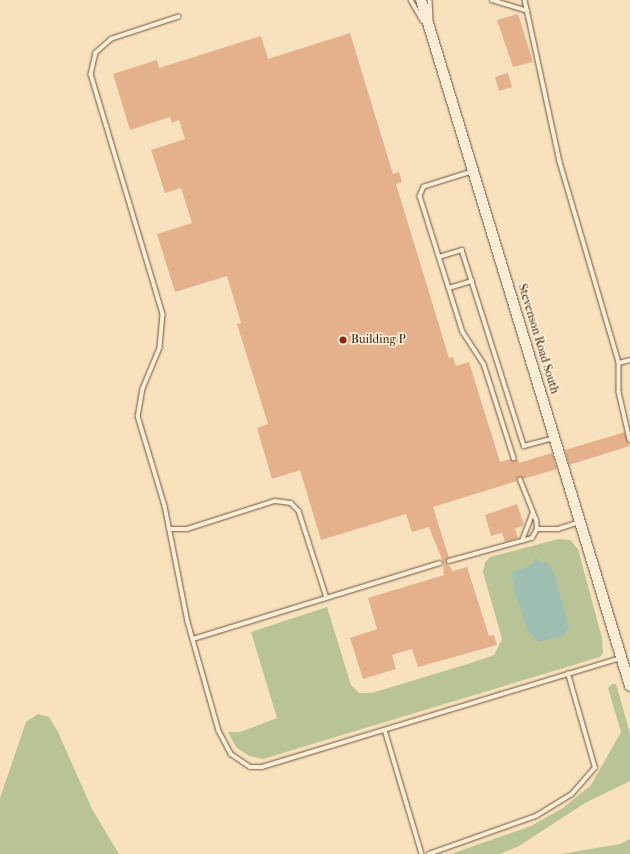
<!DOCTYPE html>
<html>
<head>
<meta charset="utf-8">
<style>
	body { margin:0 }
	#map { position:relative; width:630px; height:854px; overflow:hidden; background:#f8e2be; font-family:"IM FELL French Canon",serif }
	div>[style] { position:absolute }
	.green>* { inset:0; background:#b8c495 }
	.water>* { inset:0; background:#9dbeb1 }
	.building>* { inset:0; background:#e5b18d }
	.roads { filter:drop-shadow(0 0 1px #6d553c) drop-shadow(0 0 1px #6d553c) }
	.lane>* { height:3.5px; margin:-1.75px; padding:0 1.75px; transform-origin:1.75px; border-radius:1.75px; background:#faecd5 }
	.secondary>* { height:10px; margin:-5px; padding:0 5px; transform-origin:5px; border-radius:5px; background:#faecd5 }
	.dots>* { width:11px; height:11px; translate:-50% -50%; box-sizing:border-box; border:2px solid #faecd5; border-radius:50% }
	span { translate:-50% -50%; white-space:nowrap; text-align:center; line-height:1.15; -webkit-text-stroke:3.5px #faecd5; paint-order:stroke }
	.street-label { font-size:12px; color:#3f2611 }
	.poi-label { font-size:12px; color:#3f2611 }
	.left { translate:0 -50%; text-align:left }
</style>
</head>
<body>
<div id="map">
	<div class="green">
		<i style="clip-path:polygon(559px 539px,570px 540px,578px 549px,602px 638px,603px 653px,600px 657px,263px 759px,249px 756px,236px 747px,228px 732px,240px 732px,277px 718px,251px 632px,327px 607px,351px 685px,359px 693px,372px 693px,474px 662px,494px 655px,502px 639px,483px 572px,485px 563px,490px 557px)"></i>
		<i style="clip-path:polygon(612px 684px,616px 684px,630px 733px,630px 781px,585px 803px,519px 846px,500px 854px,451px 854px,531px 826px,563px 808px,591px 785px,621px 732px,608px 688px)"></i>
		<i style="clip-path:polygon(38px 714px,49px 717px,58px 732px,92px 809px,119px 854px,0 854px,0 798px,26px 722px)"></i>
		<i style="clip-path:polygon(630px 839px,630px 854px,561px 854px,620px 844px)"></i>
	</div>
	<div class="water">
		<i style="clip-path:polygon(534px 558px,538px 558px,539px 563px,547px 562px,554px 573px,569px 627px,563px 636px,538px 642px,528px 630px,513px 588px,514px 579px,510px 579px,511px 574px,534px 563px)"></i>
	</div>
	<div class="building">
		<i style="clip-path:polygon(518px 14px,533px 62px,513px 67px,497px 20px)"></i>
		<i style="clip-path:polygon(350px 33px,393px 174px,399px 172px,402px 182px,396px 184px,449px 358px,453px 357px,456px 366px,469px 362px,500px 462px,511px 459px,517px 459px,519px 463px,552px 453px,557px 469px,523px 479px,519px 477px,517px 481px,433px 507px,449px 558px,446px 562px,453px 571px,467px 567px,489px 636px,494px 635px,497px 645px,418px 667px,412px 649px,392px 655px,396px 669px,363px 679px,350px 638px,377px 629px,368px 598px,444px 575px,443px 562px,429px 527px,412px 532px,406px 514px,321px 540px,300px 470px,272px 479px,257px 428px,268px 424px,237px 324px,241px 323px,227px 276px,175px 292px,157px 234px,192px 223px,181px 188px,165px 193px,151px 150px,185px 139px,179px 120px,172px 123px,170px 117px,130px 130px,113px 74px,157px 60px,159px 68px,261px 36px,268px 59px)"></i>
		<i style="clip-path:polygon(508px 73px,512px 87px,499px 91px,495px 77px)"></i>
		<i style="clip-path:polygon(625px 432px,630px 446px,569px 465px,565px 450px)"></i>
		<i style="clip-path:polygon(517px 504px,524px 525px,515px 529px,518px 538px,505px 542px,502px 533px,491px 536px,485px 515px)"></i>
	</div>
	<div class="roads">
		<div class="lane">
			<i style="left:411px;top:0;width:24px;rotate:60deg"></i>
			<i style="left:430px;top:0;width:20px;rotate:87deg"></i>
			<i style="left:492px;top:0;width:37px;rotate:17deg"></i>
			<i style="left:525px;top:0;width:166px;rotate:77.8deg"></i>
			<i style="left:560px;top:162px;width:209px;rotate:73.6deg"></i>
			<i style="left:619px;top:363px;width:11px;rotate:-15deg"></i>
			<i style="left:179px;top:17px;width:71px;rotate:161.8deg"></i>
			<i style="left:112px;top:39px;width:21px;rotate:139deg"></i>
			<i style="left:96px;top:53px;width:22px;rotate:103deg"></i>
			<i style="left:91px;top:74px;width:251px;rotate:73.3deg"></i>
			<i style="left:163px;top:314px;width:34px;rotate:95deg"></i>
			<i style="left:160px;top:348px;width:44px;rotate:112.5deg"></i>
			<i style="left:143px;top:389px;width:27px;rotate:100deg"></i>
			<i style="left:138px;top:416px;width:94px;rotate:73.3deg"></i>
			<i style="left:165px;top:506px;width:118px;rotate:78.8deg"></i>
			<i style="left:188px;top:622px;width:113px;rotate:74.1deg"></i>
			<i style="left:219px;top:731px;width:26px;rotate:62deg"></i>
			<i style="left:231px;top:754px;width:23px;rotate:34deg"></i>
			<i style="left:250px;top:767px;width:12px"></i>
			<i style="left:262px;top:767px;width:374px;rotate:-16.9deg"></i>
			<i style="left:472px;top:172px;width:50px;rotate:162.6deg"></i>
			<i style="left:424px;top:187px;width:10px;rotate:114deg"></i>
			<i style="left:420px;top:196px;width:143px;rotate:72.5deg"></i>
			<i style="left:463px;top:332px;width:38px;rotate:57deg"></i>
			<i style="left:484px;top:364px;width:99px;rotate:72.3deg"></i>
			<i style="left:439px;top:257px;width:24px;rotate:-17deg"></i>
			<i style="left:462px;top:250px;width:206px;rotate:72.4deg"></i>
			<i style="left:524px;top:446px;width:30px;rotate:-15deg"></i>
			<i style="left:449px;top:288px;width:24px;rotate:-17deg"></i>
			<i style="left:619px;top:363px;width:29px;rotate:90deg"></i>
			<i style="left:619px;top:392px;width:49px;rotate:77.1deg"></i>
			<i style="left:170px;top:529px;width:17px"></i>
			<i style="left:187px;top:529px;width:92px;rotate:-17.7deg"></i>
			<i style="left:275px;top:501px;width:16px;rotate:7deg"></i>
			<i style="left:291px;top:503px;width:11px;rotate:45deg"></i>
			<i style="left:299px;top:511px;width:91px;rotate:72.2deg"></i>
			<i style="left:537px;top:529px;width:21px"></i>
			<i style="left:558px;top:529px;width:22px;rotate:-18deg"></i>
			<i style="left:522px;top:541px;width:31px;rotate:-69deg"></i>
			<i style="left:449px;top:561px;width:86px;rotate:-15.5deg"></i>
			<i style="left:532px;top:538px;width:10px;rotate:-61deg"></i>
			<i style="left:537px;top:529px;width:9px;rotate:-96deg"></i>
			<i style="left:536px;top:520px;width:43px;rotate:-111.8deg"></i>
			<i style="left:193px;top:639px;width:258px;rotate:-17.1deg"></i>
			<i style="left:385px;top:730px;width:129px;rotate:73.4deg"></i>
			<i style="left:429px;top:854px;width:114px;rotate:-19.6deg"></i>
			<i style="left:536px;top:816px;width:42px;rotate:-31.4deg"></i>
			<i style="left:572px;top:794px;width:35px;rotate:-49deg"></i>
			<i style="left:595px;top:768px;width:98px;rotate:-106deg"></i>
		</div>
		<div class="secondary">
			<i style="left:421px;top:0;width:717px;rotate:73.06deg"></i>
		</div>
	</div>
	<div class="dots">
		<i style="left:343px;top:340px;background:#8f2418"></i>
	</div>
	<div class="street-label">
		<span style="left:538px;top:339px;rotate:73deg">Stevenson Road South</span>
	</div>
	<div class="poi-label">
		<span class="left" style="left:351px;top:340px">Building P</span>
	</div>
</div>
</body>
</html>
